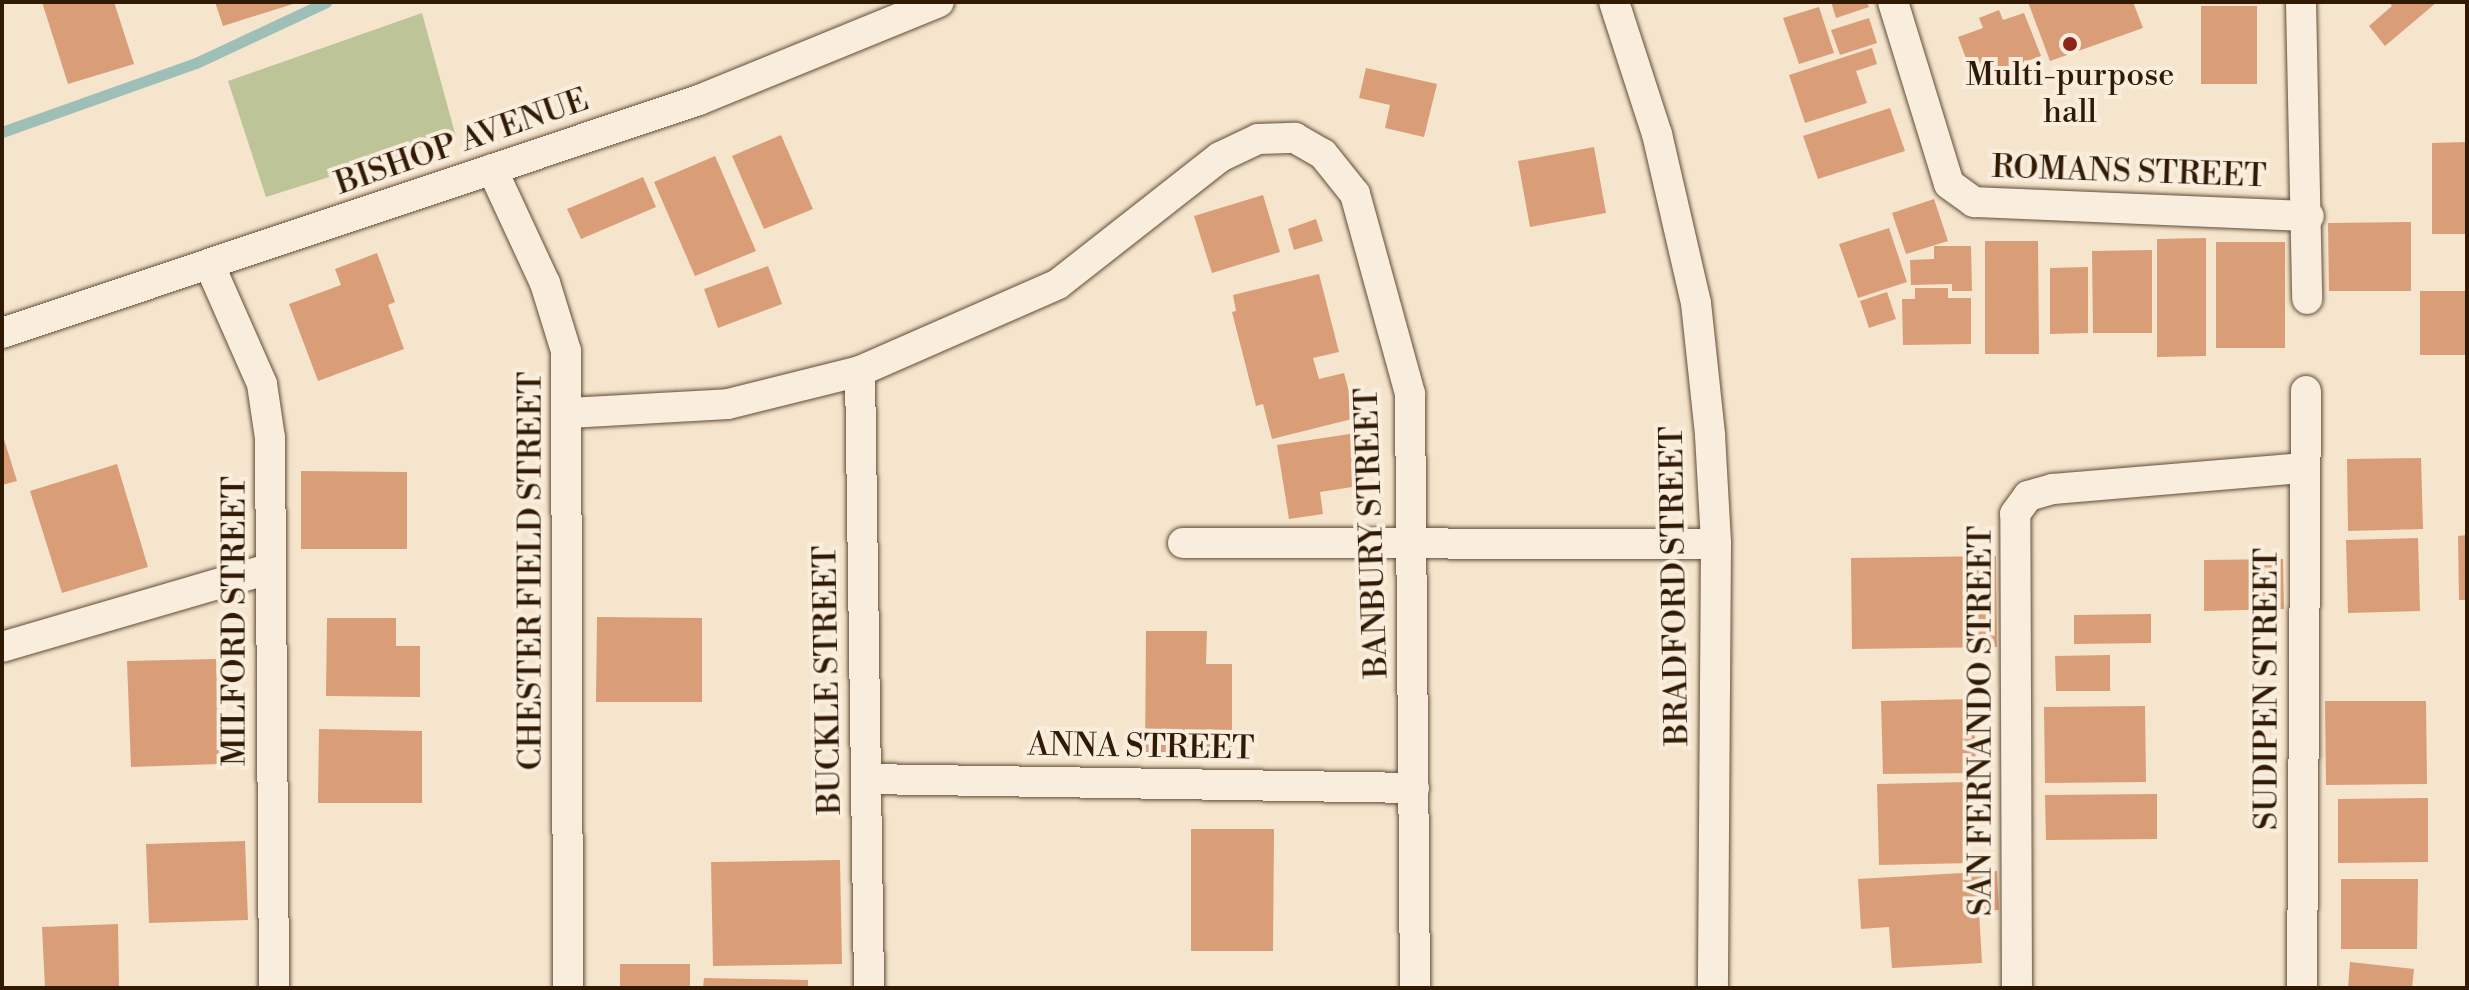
<!DOCTYPE html>
<html>
<head>
<meta charset="utf-8">
<style>
	body { margin:0 }
	#map { position:relative; width:2469px; height:990px; overflow:hidden; background:#f6e5cd; font-family:"Libre Bodoni",serif }
	div>[style] { position:absolute }
	.green>* { inset:0; background:#bdc497 }
	.stream>* { height:11px; margin:-5.5px; padding:0 5.5px; transform-origin:5.5px; border-radius:5.5px; background:#9dbfb8 }
	.building>* { inset:0; background:#d99d78 }
	.roads { filter:drop-shadow(0 0 2px #624d36) drop-shadow(0 0 2px #624d36) }
	.street>* { height:30px; margin:-15px; padding:0 15px; transform-origin:15px; border-radius:15px; background:#f9eede }
	.dots>* { width:22px; height:22px; translate:-50% -50%; box-sizing:border-box; border:4px solid #f9eede; border-radius:50% }
	span { translate:-50% -50%; white-space:nowrap; text-align:center; line-height:1.15; -webkit-text-stroke:8px #f9eede; paint-order:stroke }
	.poi-label { font-size:32px; color:#311a04 }
	.street-label { font-size:32px; color:#311a04 }
	.frame { position:absolute; inset:0; border:4px solid #311a04; pointer-events:none }
</style>
</head>
<body>
<div id="map">
	<div class="green">
		<i style="clip-path:polygon(422px 13px,456px 137px,266px 197px,228px 81px)"></i>
	</div>
	<div class="stream">
		<i style="left:2px;top:132px;width:206px;rotate:-19.6deg"></i>
		<i style="left:196px;top:63px;width:144px;rotate:-25.1deg"></i>
	</div>
	<div class="building">
		<i style="clip-path:polygon(42px 2px,114px 2px,134px 64px,68px 84px)"></i>
		<i style="clip-path:polygon(215px 2px,295px 2px,296px 3px,223px 26px)"></i>
		<i style="clip-path:polygon(1831px 2px,1867px 2px,1869px 7px,1836px 18px)"></i>
		<i style="clip-path:polygon(2028px 2px,2133px 2px,2143px 28px,2050px 61px)"></i>
		<i style="clip-path:polygon(2389px 2px,2437px 2px,2385px 46px,2369px 26px,2392px 6px)"></i>
		<i style="clip-path:polygon(2201px 6px,2257px 6px,2257px 84px,2201px 84px)"></i>
		<i style="clip-path:polygon(1819px 7px,1834px 53px,1799px 64px,1783px 18px)"></i>
		<i style="clip-path:polygon(1999px 10px,2003px 20px,2024px 13px,2041px 56px,1974px 80px,1958px 37px,1983px 28px,1979px 18px)"></i>
		<i style="clip-path:polygon(1869px 18px,1877px 43px,1840px 55px,1831px 30px)"></i>
		<i style="clip-path:polygon(1872px 48px,1877px 64px,1856px 71px,1867px 103px,1805px 123px,1789px 75px)"></i>
		<i style="clip-path:polygon(1366px 68px,1437px 84px,1424px 137px,1385px 128px,1390px 105px,1359px 98px)"></i>
		<i style="clip-path:polygon(1890px 108px,1905px 151px,1818px 179px,1803px 136px)"></i>
		<i style="clip-path:polygon(781px 135px,813px 209px,764px 229px,732px 156px)"></i>
		<i style="clip-path:polygon(2467px 142px,2467px 234px,2432px 234px,2432px 143px)"></i>
		<i style="clip-path:polygon(1594px 147px,1606px 213px,1530px 227px,1518px 161px)"></i>
		<i style="clip-path:polygon(715px 156px,756px 251px,695px 276px,654px 182px)"></i>
		<i style="clip-path:polygon(643px 177px,656px 207px,581px 239px,567px 209px)"></i>
		<i style="clip-path:polygon(1263px 195px,1280px 252px,1212px 273px,1194px 216px)"></i>
		<i style="clip-path:polygon(1934px 199px,1948px 241px,1906px 254px,1892px 213px)"></i>
		<i style="clip-path:polygon(1316px 219px,1323px 241px,1294px 250px,1288px 229px)"></i>
		<i style="clip-path:polygon(2411px 222px,2411px 291px,2329px 291px,2328px 223px)"></i>
		<i style="clip-path:polygon(1889px 228px,1907px 282px,1858px 298px,1839px 244px)"></i>
		<i style="clip-path:polygon(2206px 238px,2206px 356px,2157px 357px,2157px 239px)"></i>
		<i style="clip-path:polygon(1985px 241px,2038px 241px,2039px 354px,1985px 354px)"></i>
		<i style="clip-path:polygon(2216px 242px,2285px 242px,2285px 348px,2216px 348px)"></i>
		<i style="clip-path:polygon(1934px 246px,1971px 246px,1972px 291px,1952px 291px,1952px 284px,1911px 285px,1910px 260px,1934px 259px)"></i>
		<i style="clip-path:polygon(2152px 250px,2152px 333px,2093px 333px,2092px 251px)"></i>
		<i style="clip-path:polygon(377px 253px,395px 302px,388px 305px,404px 349px,318px 381px,289px 304px,341px 285px,335px 269px)"></i>
		<i style="clip-path:polygon(768px 266px,782px 304px,718px 328px,704px 289px)"></i>
		<i style="clip-path:polygon(2088px 267px,2088px 333px,2050px 334px,2050px 268px)"></i>
		<i style="clip-path:polygon(1319px 274px,1339px 352px,1313px 358px,1319px 379px,1344px 373px,1356px 418px,1272px 439px,1263px 404px,1256px 406px,1232px 312px,1236px 311px,1233px 295px)"></i>
		<i style="clip-path:polygon(1915px 288px,1948px 288px,1948px 298px,1971px 298px,1971px 344px,1903px 345px,1902px 299px,1915px 299px)"></i>
		<i style="clip-path:polygon(2420px 291px,2467px 291px,2467px 355px,2420px 355px)"></i>
		<i style="clip-path:polygon(1887px 292px,1896px 319px,1869px 328px,1860px 301px)"></i>
		<i style="clip-path:polygon(2px 433px,17px 481px,2px 485px)"></i>
		<i style="clip-path:polygon(1356px 433px,1365px 485px,1320px 492px,1323px 514px,1289px 519px,1277px 445px)"></i>
		<i style="clip-path:polygon(2421px 458px,2423px 529px,2348px 531px,2347px 459px)"></i>
		<i style="clip-path:polygon(117px 464px,148px 567px,62px 593px,30px 491px)"></i>
		<i style="clip-path:polygon(301px 471px,407px 472px,407px 549px,301px 549px)"></i>
		<i style="clip-path:polygon(2467px 535px,2467px 600px,2459px 600px,2458px 536px)"></i>
		<i style="clip-path:polygon(2418px 538px,2420px 611px,2348px 613px,2346px 540px)"></i>
		<i style="clip-path:polygon(1996px 556px,1997px 647px,1852px 649px,1851px 558px)"></i>
		<i style="clip-path:polygon(2283px 559px,2284px 609px,2204px 611px,2204px 560px)"></i>
		<i style="clip-path:polygon(2151px 614px,2151px 643px,2074px 644px,2074px 615px)"></i>
		<i style="clip-path:polygon(597px 617px,702px 618px,702px 702px,596px 702px)"></i>
		<i style="clip-path:polygon(327px 618px,396px 618px,396px 646px,420px 646px,420px 697px,326px 696px)"></i>
		<i style="clip-path:polygon(1146px 631px,1207px 631px,1206px 664px,1232px 664px,1232px 759px,1145px 759px)"></i>
		<i style="clip-path:polygon(2110px 655px,2110px 691px,2056px 691px,2055px 656px)"></i>
		<i style="clip-path:polygon(216px 659px,219px 764px,131px 767px,127px 661px)"></i>
		<i style="clip-path:polygon(1974px 699px,1976px 773px,1883px 774px,1881px 701px)"></i>
		<i style="clip-path:polygon(2325px 701px,2426px 701px,2427px 784px,2326px 785px)"></i>
		<i style="clip-path:polygon(2145px 706px,2146px 782px,2045px 783px,2044px 707px)"></i>
		<i style="clip-path:polygon(319px 729px,422px 731px,422px 803px,318px 803px)"></i>
		<i style="clip-path:polygon(1969px 782px,1971px 863px,1879px 865px,1877px 784px)"></i>
		<i style="clip-path:polygon(2157px 794px,2157px 839px,2046px 840px,2045px 795px)"></i>
		<i style="clip-path:polygon(2428px 798px,2428px 862px,2338px 863px,2338px 799px)"></i>
		<i style="clip-path:polygon(1191px 829px,1274px 829px,1273px 951px,1191px 951px)"></i>
		<i style="clip-path:polygon(245px 841px,248px 920px,149px 923px,146px 844px)"></i>
		<i style="clip-path:polygon(840px 860px,842px 964px,713px 966px,711px 862px)"></i>
		<i style="clip-path:polygon(1997px 871px,1999px 910px,1979px 911px,1982px 963px,1892px 968px,1889px 927px,1861px 929px,1858px 879px)"></i>
		<i style="clip-path:polygon(2341px 879px,2418px 879px,2417px 949px,2341px 949px)"></i>
		<i style="clip-path:polygon(118px 924px,119px 988px,45px 988px,42px 927px)"></i>
		<i style="clip-path:polygon(2350px 962px,2414px 969px,2412px 988px,2348px 988px)"></i>
		<i style="clip-path:polygon(620px 964px,690px 964px,690px 988px,620px 988px)"></i>
		<i style="clip-path:polygon(704px 978px,808px 980px,808px 988px,703px 988px)"></i>
	</div>
	<div class="roads">
		<div class="street">
			<i style="left:1614px;top:2px;width:139px;rotate:72deg"></i>
			<i style="left:1657px;top:134px;width:173px;rotate:77deg"></i>
			<i style="left:1696px;top:303px;width:133px;rotate:83.9deg"></i>
			<i style="left:1710px;top:435px;width:109px;rotate:86.8deg"></i>
			<i style="left:1716px;top:544px;width:444px;rotate:90.4deg"></i>
			<i style="left:1893px;top:2px;width:190px;rotate:72.9deg"></i>
			<i style="left:1949px;top:184px;width:31px;rotate:36deg"></i>
			<i style="left:1974px;top:202px;width:335px;rotate:2.4deg"></i>
			<i style="left:2301px;top:2px;width:297px;rotate:88.8deg"></i>
			<i style="left:492px;top:169px;width:126px;rotate:65.1deg"></i>
			<i style="left:545px;top:283px;width:71px;rotate:72.8deg"></i>
			<i style="left:566px;top:351px;width:637px;rotate:89.82deg"></i>
			<i style="left:210px;top:266px;width:129px;rotate:66.2deg"></i>
			<i style="left:262px;top:384px;width:55px;rotate:81.6deg"></i>
			<i style="left:270px;top:438px;width:550px;rotate:89.58deg"></i>
			<i style="left:2px;top:333px;width:735px;rotate:-18.48deg"></i>
			<i style="left:699px;top:100px;width:259px;rotate:-22.2deg"></i>
			<i style="left:860px;top:371px;width:617px;rotate:89.16deg"></i>
			<i style="left:569px;top:413px;width:159px;rotate:-3.2deg"></i>
			<i style="left:728px;top:404px;width:136px;rotate:-14deg"></i>
			<i style="left:860px;top:371px;width:216px;rotate:-23.7deg"></i>
			<i style="left:1058px;top:284px;width:206px;rotate:-38.1deg"></i>
			<i style="left:1220px;top:157px;width:42px;rotate:-25.3deg"></i>
			<i style="left:1258px;top:139px;width:37px;rotate:-2deg"></i>
			<i style="left:1295px;top:138px;width:32px;rotate:30deg"></i>
			<i style="left:1323px;top:154px;width:51px;rotate:51.3deg"></i>
			<i style="left:1355px;top:194px;width:207px;rotate:74.6deg"></i>
			<i style="left:1410px;top:394px;width:594px;rotate:89.52deg"></i>
			<i style="left:1183px;top:543px;width:533px;rotate:0.11deg"></i>
			<i style="left:2px;top:647px;width:278px;rotate:-16.3deg"></i>
			<i style="left:866px;top:779px;width:548px;rotate:0.94deg"></i>
			<i style="left:2017px;top:988px;width:474px;rotate:-90.2deg"></i>
			<i style="left:2015px;top:514px;width:22px;rotate:-54deg"></i>
			<i style="left:2028px;top:496px;width:26px;rotate:-16deg"></i>
			<i style="left:2053px;top:489px;width:252px;rotate:-4.8deg"></i>
			<i style="left:2302px;top:988px;width:597px;rotate:-89.62deg"></i>
		</div>
	</div>
	<div class="dots">
		<i style="left:2070px;top:44px;background:#8f2418"></i>
	</div>
	<div class="poi-label">
		<span style="left:2070px;top:94px">Multi-purpose<br>hall</span>
	</div>
	<div class="street-label">
		<span style="left:462px;top:142px;rotate:-19deg">BISHOP AVENUE</span>
		<span style="left:2129px;top:172px;rotate:2deg">ROMANS STREET</span>
		<span style="left:1372px;top:533px;rotate:-92deg">BANBURY STREET</span>
		<span style="left:531px;top:571px;rotate:-90deg">CHESTER FIELD STREET</span>
		<span style="left:1675px;top:586px;rotate:-91deg">BRADFORD STREET</span>
		<span style="left:235px;top:621px;rotate:-90deg">MILFORD STREET</span>
		<span style="left:828px;top:680px;rotate:-91deg">BUCKLE STREET</span>
		<span style="left:2267px;top:689px;rotate:-90deg">SUDIPEN STREET</span>
		<span style="left:1981px;top:721px;rotate:-90deg">SAN FERNANDO STREET</span>
		<span style="left:1141px;top:747px;rotate:1deg">ANNA STREET</span>
	</div>
	<div class="frame"></div>
</div>
</body>
</html>
